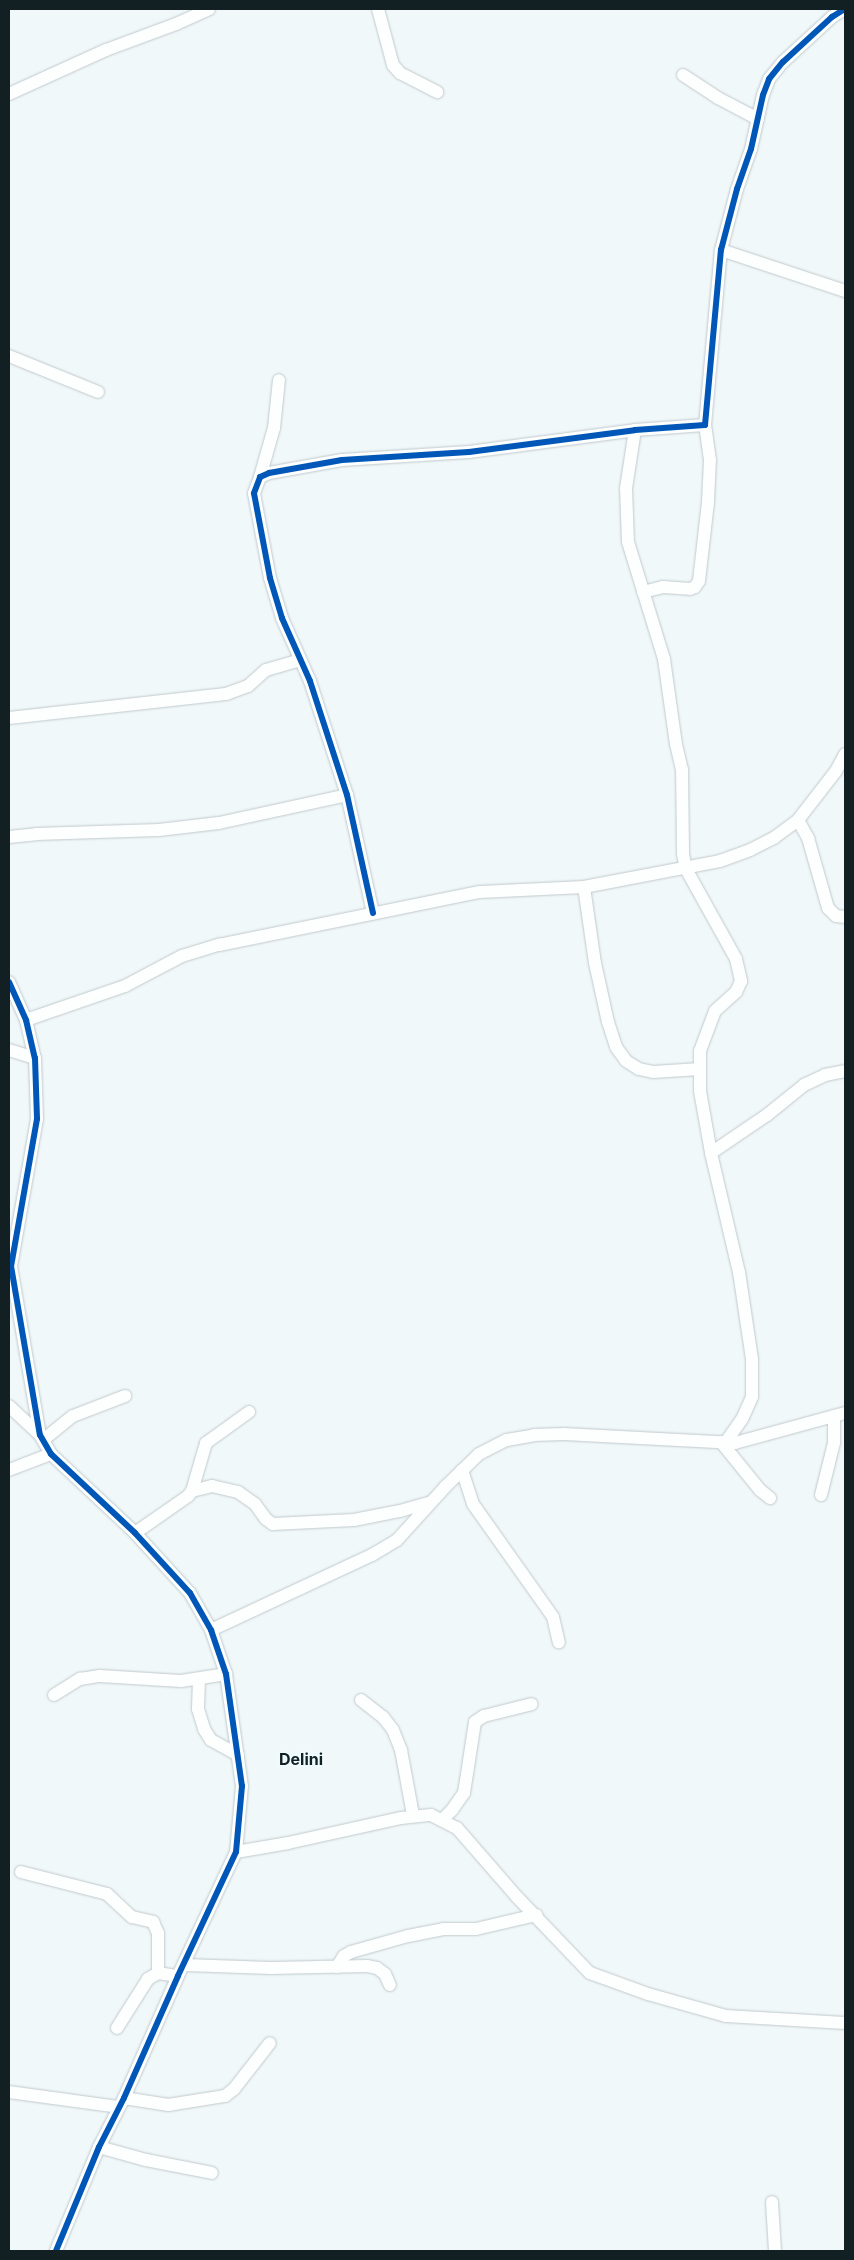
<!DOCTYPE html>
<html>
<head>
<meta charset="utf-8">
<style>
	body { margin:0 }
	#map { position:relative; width:854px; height:2260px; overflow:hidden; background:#f1f8fa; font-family:Inter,sans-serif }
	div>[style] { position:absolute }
	.roads { filter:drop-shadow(0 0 1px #c0c9cc) drop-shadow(0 0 1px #c0c9cc) }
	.street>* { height:12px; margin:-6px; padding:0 6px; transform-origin:6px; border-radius:6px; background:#fdfefe }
	.cycleway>* { height:6px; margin:-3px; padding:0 3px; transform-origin:3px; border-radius:3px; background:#0057b8 }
	span { translate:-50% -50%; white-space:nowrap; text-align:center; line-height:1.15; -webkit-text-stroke:4px #edfafe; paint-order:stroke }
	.quarter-label { font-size:16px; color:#132023; font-weight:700 }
	.frame { position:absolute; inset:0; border:10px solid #132023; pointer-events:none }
</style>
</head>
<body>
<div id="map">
	<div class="roads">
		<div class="street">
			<i style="left:378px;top:9px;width:58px;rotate:75deg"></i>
			<i style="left:393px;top:65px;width:11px;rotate:49deg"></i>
			<i style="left:400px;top:73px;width:42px;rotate:27.2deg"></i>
			<i style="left:683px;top:75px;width:42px;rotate:33.3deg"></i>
			<i style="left:718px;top:98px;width:45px;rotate:27.7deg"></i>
			<i style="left:9px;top:94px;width:107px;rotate:-24.4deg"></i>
			<i style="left:106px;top:50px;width:75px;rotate:-20.4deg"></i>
			<i style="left:176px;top:24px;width:36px;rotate:-24deg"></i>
			<i style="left:721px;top:250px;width:131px;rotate:18.3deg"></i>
			<i style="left:9px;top:356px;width:96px;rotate:22deg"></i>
			<i style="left:635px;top:430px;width:59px;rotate:98.8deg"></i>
			<i style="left:626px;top:488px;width:54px;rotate:87.9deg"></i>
			<i style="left:628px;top:542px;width:122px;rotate:72.9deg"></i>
			<i style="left:664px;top:659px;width:86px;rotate:82deg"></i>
			<i style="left:676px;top:744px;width:26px;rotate:77deg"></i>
			<i style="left:682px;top:769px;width:85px;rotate:89.3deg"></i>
			<i style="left:683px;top:854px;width:15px;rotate:79deg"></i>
			<i style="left:686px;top:869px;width:103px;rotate:60.9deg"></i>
			<i style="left:736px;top:959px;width:23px;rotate:77deg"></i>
			<i style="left:741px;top:981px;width:12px;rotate:114deg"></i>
			<i style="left:736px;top:992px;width:28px;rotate:138deg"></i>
			<i style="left:715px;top:1011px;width:43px;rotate:110.6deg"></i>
			<i style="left:700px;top:1051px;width:40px;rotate:90deg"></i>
			<i style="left:700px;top:1091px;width:63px;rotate:79.9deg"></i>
			<i style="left:711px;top:1153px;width:122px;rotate:76.8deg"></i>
			<i style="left:739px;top:1272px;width:88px;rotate:81.5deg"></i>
			<i style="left:752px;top:1359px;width:38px;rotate:90deg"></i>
			<i style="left:752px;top:1397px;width:24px;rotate:114deg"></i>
			<i style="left:742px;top:1419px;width:29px;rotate:125deg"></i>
			<i style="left:260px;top:477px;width:51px;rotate:-74.1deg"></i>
			<i style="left:274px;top:428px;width:48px;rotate:-84.1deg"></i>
			<i style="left:643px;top:592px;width:21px;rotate:-14deg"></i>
			<i style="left:663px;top:587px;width:27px;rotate:4deg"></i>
			<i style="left:690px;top:589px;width:5px;rotate:-22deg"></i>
			<i style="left:695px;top:587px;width:7px;rotate:-56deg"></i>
			<i style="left:699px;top:581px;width:80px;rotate:-83.5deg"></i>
			<i style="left:708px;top:502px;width:42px;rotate:-87.3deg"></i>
			<i style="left:710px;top:460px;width:35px;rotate:-98deg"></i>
			<i style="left:9px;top:718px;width:218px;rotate:-6.3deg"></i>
			<i style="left:226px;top:694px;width:23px;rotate:-20deg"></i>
			<i style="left:248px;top:686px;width:24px;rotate:-42deg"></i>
			<i style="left:266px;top:670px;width:35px;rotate:-16deg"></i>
			<i style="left:798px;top:820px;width:21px;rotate:61deg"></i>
			<i style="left:808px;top:838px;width:73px;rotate:74.1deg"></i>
			<i style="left:828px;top:908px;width:11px;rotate:45deg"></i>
			<i style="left:836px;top:916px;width:9px;rotate:6deg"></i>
			<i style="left:9px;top:837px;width:27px;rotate:-6deg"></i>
			<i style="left:36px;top:834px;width:123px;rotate:-1.9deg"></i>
			<i style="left:159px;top:830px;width:60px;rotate:-6.7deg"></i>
			<i style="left:219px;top:823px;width:131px;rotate:-12.3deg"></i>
			<i style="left:584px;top:887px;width:77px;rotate:81.8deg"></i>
			<i style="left:595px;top:963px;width:60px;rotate:77.6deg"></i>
			<i style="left:608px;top:1022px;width:26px;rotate:72deg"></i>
			<i style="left:616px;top:1047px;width:17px;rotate:54deg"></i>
			<i style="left:626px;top:1061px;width:15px;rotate:32deg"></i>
			<i style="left:639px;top:1069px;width:14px;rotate:12deg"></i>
			<i style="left:653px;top:1072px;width:47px;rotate:-3.7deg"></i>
			<i style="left:373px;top:913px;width:121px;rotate:-102.4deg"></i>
			<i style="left:347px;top:795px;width:120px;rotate:-108deg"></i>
			<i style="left:310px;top:681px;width:69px;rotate:-114deg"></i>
			<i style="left:282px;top:618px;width:42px;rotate:-106.7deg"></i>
			<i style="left:270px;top:578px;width:86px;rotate:-100.7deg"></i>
			<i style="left:254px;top:493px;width:17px;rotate:-69deg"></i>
			<i style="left:260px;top:477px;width:10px;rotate:-24deg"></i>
			<i style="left:269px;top:473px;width:74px;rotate:-10.1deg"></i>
			<i style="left:342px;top:460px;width:127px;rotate:-3.6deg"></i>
			<i style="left:469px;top:452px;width:167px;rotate:-7.5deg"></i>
			<i style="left:635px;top:430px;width:70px;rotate:-4.1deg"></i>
			<i style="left:705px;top:425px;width:176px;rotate:-84.8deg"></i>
			<i style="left:721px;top:250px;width:63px;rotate:-75.3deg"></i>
			<i style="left:737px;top:189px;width:42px;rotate:-70.7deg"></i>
			<i style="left:751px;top:149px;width:55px;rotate:-77.5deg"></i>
			<i style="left:763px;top:95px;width:17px;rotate:-69deg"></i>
			<i style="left:769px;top:79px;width:22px;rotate:-51deg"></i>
			<i style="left:783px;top:62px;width:67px;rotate:-42.6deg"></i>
			<i style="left:832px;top:17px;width:15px;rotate:-32deg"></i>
			<i style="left:9px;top:982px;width:42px;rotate:65.9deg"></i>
			<i style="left:26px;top:1020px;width:39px;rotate:77deg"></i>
			<i style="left:35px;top:1058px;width:61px;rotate:88.1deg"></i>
			<i style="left:37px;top:1119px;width:149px;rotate:100deg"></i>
			<i style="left:11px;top:1266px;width:171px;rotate:80.3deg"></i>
			<i style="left:40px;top:1435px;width:22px;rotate:60deg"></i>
			<i style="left:51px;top:1454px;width:115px;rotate:43.2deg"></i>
			<i style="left:135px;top:1533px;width:81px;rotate:47.5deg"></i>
			<i style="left:190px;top:1593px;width:43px;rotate:60.4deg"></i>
			<i style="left:211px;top:1630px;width:46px;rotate:71.2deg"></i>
			<i style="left:226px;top:1674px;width:113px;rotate:81.9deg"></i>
			<i style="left:242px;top:1786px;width:66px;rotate:95.2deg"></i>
			<i style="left:236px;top:1852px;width:137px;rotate:115.1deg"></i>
			<i style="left:178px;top:1976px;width:133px;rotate:113.9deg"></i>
			<i style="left:124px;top:2098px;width:55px;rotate:117deg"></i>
			<i style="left:99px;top:2147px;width:113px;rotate:112.5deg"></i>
			<i style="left:26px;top:1020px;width:105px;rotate:-19deg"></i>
			<i style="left:125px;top:986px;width:64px;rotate:-27.8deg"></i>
			<i style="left:182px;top:956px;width:39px;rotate:-17deg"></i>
			<i style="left:219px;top:945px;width:266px;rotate:-11.5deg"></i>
			<i style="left:480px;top:892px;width:104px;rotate:-2.8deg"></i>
			<i style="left:584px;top:887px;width:138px;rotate:-10.8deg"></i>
			<i style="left:720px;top:861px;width:32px;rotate:-20deg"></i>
			<i style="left:750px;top:850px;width:28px;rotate:-27deg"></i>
			<i style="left:775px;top:837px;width:29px;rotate:-36deg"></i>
			<i style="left:798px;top:820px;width:62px;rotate:-52.2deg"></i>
			<i style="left:836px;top:771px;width:19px;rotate:-62deg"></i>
			<i style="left:9px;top:1050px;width:27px;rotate:17deg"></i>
			<i style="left:711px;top:1153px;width:68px;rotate:-34.2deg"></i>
			<i style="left:767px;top:1115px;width:48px;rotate:-39deg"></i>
			<i style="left:804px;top:1085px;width:23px;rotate:-25deg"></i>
			<i style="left:825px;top:1075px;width:20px;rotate:-11deg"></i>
			<i style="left:9px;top:1406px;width:42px;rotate:43.1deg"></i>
			<i style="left:43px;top:1440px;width:38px;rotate:-39deg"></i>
			<i style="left:73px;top:1416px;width:56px;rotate:-21deg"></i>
			<i style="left:721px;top:1442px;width:62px;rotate:50.9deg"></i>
			<i style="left:760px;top:1490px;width:13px;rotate:39deg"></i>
			<i style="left:9px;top:1470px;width:45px;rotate:-20.9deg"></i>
			<i style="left:462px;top:1470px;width:36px;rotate:72deg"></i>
			<i style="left:473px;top:1504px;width:138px;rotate:54.7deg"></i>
			<i style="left:553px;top:1617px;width:26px;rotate:77deg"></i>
			<i style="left:192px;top:1491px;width:21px;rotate:-14deg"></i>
			<i style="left:212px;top:1486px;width:27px;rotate:13deg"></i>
			<i style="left:238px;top:1492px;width:21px;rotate:35deg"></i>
			<i style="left:255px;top:1504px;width:19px;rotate:54deg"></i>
			<i style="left:266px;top:1519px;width:9px;rotate:36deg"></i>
			<i style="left:273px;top:1524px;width:81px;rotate:-2.8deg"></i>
			<i style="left:354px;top:1520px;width:47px;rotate:-11.1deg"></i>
			<i style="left:400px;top:1511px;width:32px;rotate:-16deg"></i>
			<i style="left:821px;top:1495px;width:54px;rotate:-76deg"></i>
			<i style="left:834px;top:1443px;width:27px;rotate:-90deg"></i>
			<i style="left:135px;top:1533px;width:65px;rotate:-34.9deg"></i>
			<i style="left:188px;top:1496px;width:6px;rotate:-51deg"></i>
			<i style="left:192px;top:1491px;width:50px;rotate:-73.7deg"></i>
			<i style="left:206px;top:1443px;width:53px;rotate:-35.8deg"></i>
			<i style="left:211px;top:1630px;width:178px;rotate:-25deg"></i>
			<i style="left:372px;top:1555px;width:29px;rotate:-31deg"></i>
			<i style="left:397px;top:1540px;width:72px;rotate:-47.8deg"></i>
			<i style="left:445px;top:1487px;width:47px;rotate:-44.1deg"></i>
			<i style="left:479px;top:1454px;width:31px;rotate:-27deg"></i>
			<i style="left:507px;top:1440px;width:27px;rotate:-10deg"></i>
			<i style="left:534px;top:1435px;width:30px;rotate:-2deg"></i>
			<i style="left:564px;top:1434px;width:171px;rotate:3deg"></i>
			<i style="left:735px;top:1443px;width:114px;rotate:-15.3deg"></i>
			<i style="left:199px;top:1679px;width:30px;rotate:92deg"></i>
			<i style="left:198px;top:1709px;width:21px;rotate:73deg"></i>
			<i style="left:204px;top:1729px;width:13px;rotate:58deg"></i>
			<i style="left:211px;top:1740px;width:31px;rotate:29deg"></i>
			<i style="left:54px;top:1695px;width:31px;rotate:-32deg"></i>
			<i style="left:80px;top:1679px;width:20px;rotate:-9deg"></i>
			<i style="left:100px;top:1676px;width:81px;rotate:3.5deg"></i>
			<i style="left:181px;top:1681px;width:46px;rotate:-8.8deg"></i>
			<i style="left:361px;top:1700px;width:28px;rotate:38deg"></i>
			<i style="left:383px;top:1717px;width:16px;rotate:52deg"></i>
			<i style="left:393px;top:1730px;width:22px;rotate:68deg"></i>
			<i style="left:401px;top:1750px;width:66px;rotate:79.5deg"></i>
			<i style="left:443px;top:1819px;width:13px;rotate:-45deg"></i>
			<i style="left:452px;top:1810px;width:21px;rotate:-55deg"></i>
			<i style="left:464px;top:1793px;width:72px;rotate:-81.2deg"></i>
			<i style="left:475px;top:1722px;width:11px;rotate:-34deg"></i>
			<i style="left:484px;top:1716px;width:49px;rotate:-14deg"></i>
			<i style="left:236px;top:1852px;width:53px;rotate:-9.8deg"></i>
			<i style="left:288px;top:1843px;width:116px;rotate:-12.5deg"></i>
			<i style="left:401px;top:1818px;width:30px;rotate:-6deg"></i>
			<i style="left:431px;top:1815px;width:29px;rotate:27deg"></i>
			<i style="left:457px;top:1828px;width:91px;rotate:49deg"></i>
			<i style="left:517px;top:1897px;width:105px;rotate:46.2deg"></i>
			<i style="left:590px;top:1973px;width:62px;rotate:19.9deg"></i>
			<i style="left:648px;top:1994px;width:81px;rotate:15.8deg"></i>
			<i style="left:726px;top:2016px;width:119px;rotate:3.4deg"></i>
			<i style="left:21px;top:1872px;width:89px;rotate:14.3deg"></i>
			<i style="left:107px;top:1894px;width:34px;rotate:43deg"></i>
			<i style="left:132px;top:1917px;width:22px;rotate:13deg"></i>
			<i style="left:153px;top:1922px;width:12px;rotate:66deg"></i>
			<i style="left:158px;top:1933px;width:40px;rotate:90deg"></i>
			<i style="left:185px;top:1965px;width:86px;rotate:2deg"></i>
			<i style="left:271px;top:1968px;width:96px;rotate:-1.2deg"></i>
			<i style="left:367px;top:1966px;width:10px;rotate:11deg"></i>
			<i style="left:377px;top:1968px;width:10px;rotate:37deg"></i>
			<i style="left:385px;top:1974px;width:12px;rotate:66deg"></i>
			<i style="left:337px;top:1967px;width:13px;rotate:-58deg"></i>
			<i style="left:344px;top:1956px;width:8px;rotate:-30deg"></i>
			<i style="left:351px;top:1952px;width:59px;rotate:-15.7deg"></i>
			<i style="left:408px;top:1936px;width:36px;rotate:-11deg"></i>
			<i style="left:443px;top:1929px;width:33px"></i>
			<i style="left:476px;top:1929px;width:62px;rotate:-13.1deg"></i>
			<i style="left:117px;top:2028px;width:58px;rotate:-57.7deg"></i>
			<i style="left:148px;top:1979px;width:12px;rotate:-31deg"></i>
			<i style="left:158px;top:1973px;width:20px;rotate:9deg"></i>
			<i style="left:9px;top:2092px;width:110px;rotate:7.8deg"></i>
			<i style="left:124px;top:2098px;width:45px;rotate:9deg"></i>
			<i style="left:168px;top:2105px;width:58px;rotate:-9deg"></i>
			<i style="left:225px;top:2096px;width:11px;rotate:-38deg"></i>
			<i style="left:234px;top:2089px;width:58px;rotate:-52deg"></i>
			<i style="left:99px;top:2147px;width:49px;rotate:15.5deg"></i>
			<i style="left:146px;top:2160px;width:67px;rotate:11.1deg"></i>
			<i style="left:772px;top:2202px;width:49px;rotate:86.5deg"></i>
		</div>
	</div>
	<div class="cycleway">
		<i style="left:373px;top:913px;width:121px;rotate:-102.4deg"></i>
		<i style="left:347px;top:795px;width:120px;rotate:-108deg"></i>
		<i style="left:310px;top:681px;width:69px;rotate:-114deg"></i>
		<i style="left:282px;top:618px;width:42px;rotate:-106.7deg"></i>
		<i style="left:270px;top:578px;width:86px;rotate:-100.7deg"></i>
		<i style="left:254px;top:493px;width:17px;rotate:-69deg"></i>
		<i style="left:260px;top:477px;width:10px;rotate:-24deg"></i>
		<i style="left:269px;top:473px;width:74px;rotate:-10.1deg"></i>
		<i style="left:342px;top:460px;width:127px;rotate:-3.6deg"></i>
		<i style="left:469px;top:452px;width:167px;rotate:-7.5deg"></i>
		<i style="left:635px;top:430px;width:70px;rotate:-4.1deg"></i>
		<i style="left:705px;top:425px;width:176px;rotate:-84.8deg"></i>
		<i style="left:721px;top:250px;width:63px;rotate:-75.3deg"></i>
		<i style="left:737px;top:189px;width:42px;rotate:-70.7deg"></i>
		<i style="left:751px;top:149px;width:55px;rotate:-77.5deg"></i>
		<i style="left:763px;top:95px;width:17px;rotate:-69deg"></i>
		<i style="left:769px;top:79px;width:22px;rotate:-51deg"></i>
		<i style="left:783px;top:62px;width:67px;rotate:-42.6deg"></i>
		<i style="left:832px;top:17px;width:15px;rotate:-32deg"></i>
		<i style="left:9px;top:982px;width:42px;rotate:65.9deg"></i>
		<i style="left:26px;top:1020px;width:39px;rotate:77deg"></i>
		<i style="left:35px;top:1058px;width:61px;rotate:88.1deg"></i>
		<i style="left:37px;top:1119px;width:149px;rotate:100deg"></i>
		<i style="left:11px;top:1266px;width:171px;rotate:80.3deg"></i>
		<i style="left:40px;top:1435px;width:22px;rotate:60deg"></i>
		<i style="left:51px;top:1454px;width:115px;rotate:43.2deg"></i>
		<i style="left:135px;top:1533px;width:81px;rotate:47.5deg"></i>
		<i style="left:190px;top:1593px;width:43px;rotate:60.4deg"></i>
		<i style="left:211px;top:1630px;width:46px;rotate:71.2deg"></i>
		<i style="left:226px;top:1674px;width:113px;rotate:81.9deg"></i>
		<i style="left:242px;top:1786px;width:66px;rotate:95.2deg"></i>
		<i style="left:236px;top:1852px;width:137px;rotate:115.1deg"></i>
		<i style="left:178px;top:1976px;width:133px;rotate:113.9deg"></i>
		<i style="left:124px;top:2098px;width:55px;rotate:117deg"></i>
		<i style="left:99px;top:2147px;width:113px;rotate:112.5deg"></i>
	</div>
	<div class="quarter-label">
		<span style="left:301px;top:1759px">Delini</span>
	</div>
	<div class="frame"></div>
</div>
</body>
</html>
